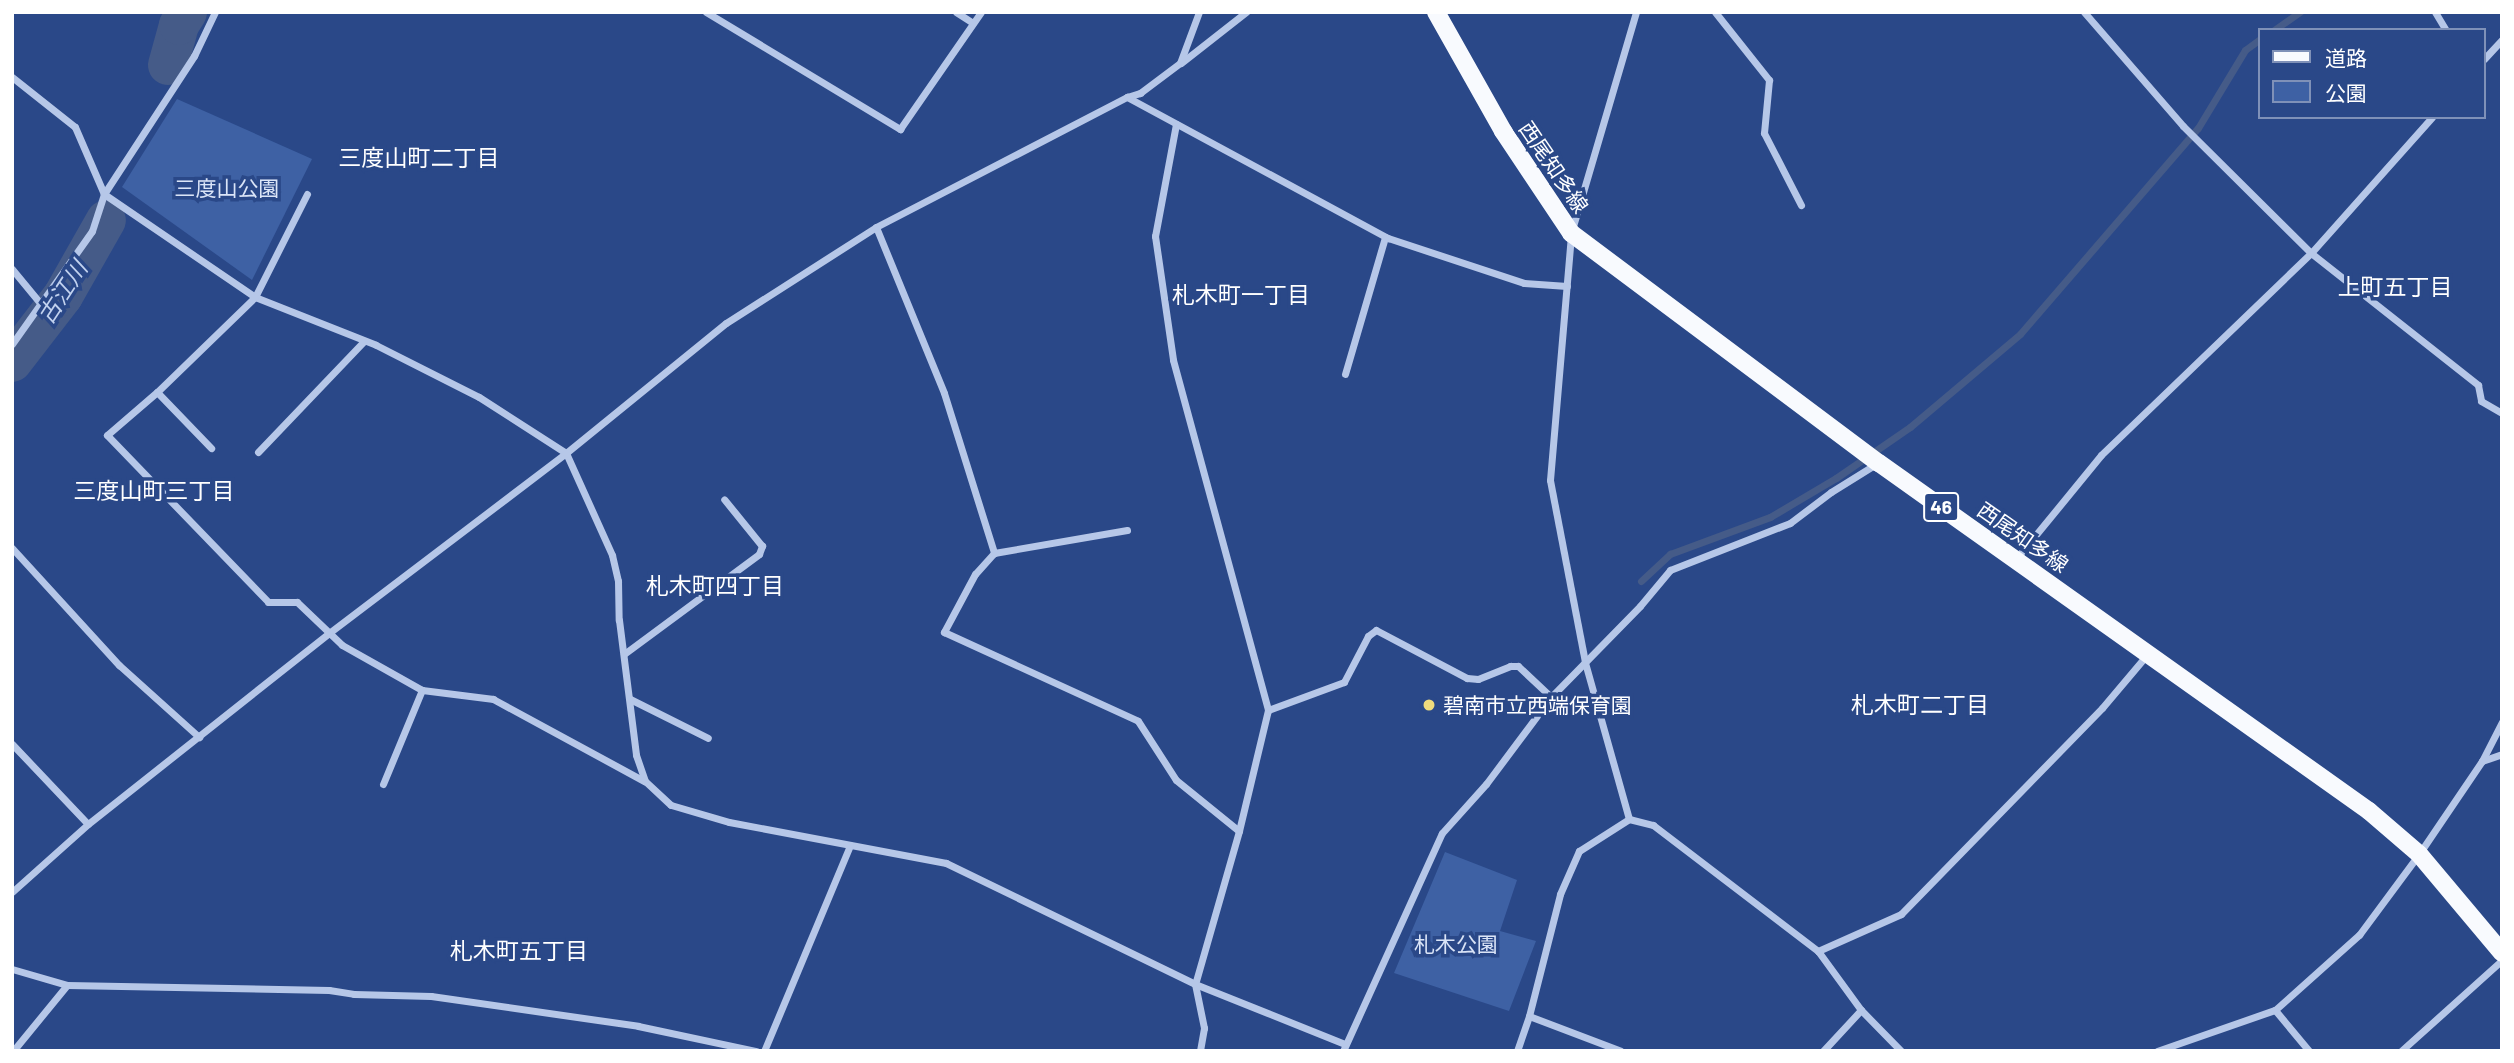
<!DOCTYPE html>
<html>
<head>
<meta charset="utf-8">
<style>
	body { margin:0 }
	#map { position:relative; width:2514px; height:1063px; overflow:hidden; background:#2a4888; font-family:Barlow,"Noto Sans JP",sans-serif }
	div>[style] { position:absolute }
	.green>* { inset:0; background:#3e61a4 }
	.stream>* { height:7px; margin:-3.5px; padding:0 3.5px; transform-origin:3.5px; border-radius:3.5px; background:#455b88 }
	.river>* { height:40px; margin:-20px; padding:0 20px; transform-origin:20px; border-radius:20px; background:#455b88 }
	.minor>* { height:7px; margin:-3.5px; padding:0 3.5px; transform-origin:3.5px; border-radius:3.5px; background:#b6c7e8 }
	.primary>* { height:18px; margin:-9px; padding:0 9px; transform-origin:9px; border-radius:9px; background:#f8fafe }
	.dots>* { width:19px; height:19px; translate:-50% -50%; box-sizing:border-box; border:4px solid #2a4888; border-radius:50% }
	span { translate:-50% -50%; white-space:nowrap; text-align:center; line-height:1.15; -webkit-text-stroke:7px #2a4888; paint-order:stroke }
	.shield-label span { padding:2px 5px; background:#2a4888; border:2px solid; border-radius:5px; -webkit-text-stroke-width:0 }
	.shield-label { font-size:19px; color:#fff; font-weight:700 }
	.street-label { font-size:21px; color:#fff }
	.park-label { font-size:21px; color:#dae4f7 }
	.poi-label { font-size:21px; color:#fff }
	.left { translate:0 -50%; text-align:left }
	.neighbourhood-label { font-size:23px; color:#fff }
	.water-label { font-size:23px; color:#c2d2ef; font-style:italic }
	.frame { position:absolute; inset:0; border:14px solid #fff; pointer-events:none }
	.legend { position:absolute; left:2258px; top:28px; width:228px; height:91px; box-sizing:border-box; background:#2a4888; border:2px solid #7f91b8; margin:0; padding:9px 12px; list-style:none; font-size:21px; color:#fff }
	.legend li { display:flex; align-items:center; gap:14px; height:35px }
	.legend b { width:35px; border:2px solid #7f91b8 }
</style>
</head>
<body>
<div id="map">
	<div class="green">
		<i style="clip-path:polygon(177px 99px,312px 159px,252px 280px,122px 187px)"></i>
		<i style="clip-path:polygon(1445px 852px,1517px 880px,1500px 931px,1536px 941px,1509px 1011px,1394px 973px)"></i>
	</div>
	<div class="stream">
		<i style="left:2274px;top:30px;width:32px;rotate:-35deg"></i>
		<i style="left:1641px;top:581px;width:40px;rotate:-43deg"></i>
		<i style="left:1670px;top:554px;width:107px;rotate:-20.3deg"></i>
		<i style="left:1770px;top:517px;width:77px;rotate:-30.6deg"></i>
		<i style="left:1836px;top:478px;width:90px;rotate:-34.6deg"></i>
		<i style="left:1910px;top:427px;width:144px;rotate:-40.2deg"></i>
		<i style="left:2020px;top:334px;width:272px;rotate:-49.2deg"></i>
		<i style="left:2198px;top:128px;width:91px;rotate:-58.9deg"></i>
		<i style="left:2245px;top:50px;width:19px;rotate:-36deg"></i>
	</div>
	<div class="river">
		<i style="left:168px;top:65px;width:41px;rotate:-74.6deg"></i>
		<i style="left:179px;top:25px;width:15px;rotate:-58deg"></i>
		<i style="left:12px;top:362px;width:83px;rotate:-52.3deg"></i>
		<i style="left:63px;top:296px;width:87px;rotate:-60.5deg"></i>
	</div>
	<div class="minor">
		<i style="left:706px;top:12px;width:227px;rotate:31.1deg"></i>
		<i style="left:900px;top:129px;width:142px;rotate:-55.3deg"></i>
		<i style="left:956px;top:12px;width:20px;rotate:33deg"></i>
		<i style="left:1715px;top:12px;width:87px;rotate:51.5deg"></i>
		<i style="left:1769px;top:80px;width:53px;rotate:95.4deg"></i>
		<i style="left:1764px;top:133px;width:81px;rotate:62.8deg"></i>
		<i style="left:2084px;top:12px;width:151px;rotate:49deg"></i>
		<i style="left:2183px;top:126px;width:180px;rotate:44.8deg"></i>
		<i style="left:2311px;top:253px;width:213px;rotate:38.3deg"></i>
		<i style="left:2478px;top:385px;width:16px;rotate:79deg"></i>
		<i style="left:2481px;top:401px;width:24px;rotate:30deg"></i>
		<i style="left:2435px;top:12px;width:21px;rotate:59deg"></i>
		<i style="left:2484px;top:59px;width:26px;rotate:-47deg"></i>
		<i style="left:1181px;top:63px;width:83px;rotate:-38.1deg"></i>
		<i style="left:12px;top:77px;width:80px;rotate:38.4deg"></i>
		<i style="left:75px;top:127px;width:73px;rotate:66.6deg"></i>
		<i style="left:104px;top:194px;width:183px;rotate:34.3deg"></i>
		<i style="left:255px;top:297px;width:130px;rotate:21.6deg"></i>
		<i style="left:376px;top:345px;width:115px;rotate:26.8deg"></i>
		<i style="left:479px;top:397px;width:103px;rotate:32.8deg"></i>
		<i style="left:566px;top:453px;width:112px;rotate:65.7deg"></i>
		<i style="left:612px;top:555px;width:27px;rotate:77deg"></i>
		<i style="left:618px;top:581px;width:39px;rotate:89deg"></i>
		<i style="left:619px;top:620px;width:136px;rotate:82.8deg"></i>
		<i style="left:636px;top:755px;width:28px;rotate:71deg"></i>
		<i style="left:645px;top:781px;width:35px;rotate:43deg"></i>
		<i style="left:671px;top:805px;width:60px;rotate:16.3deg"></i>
		<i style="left:729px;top:822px;width:221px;rotate:10.7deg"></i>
		<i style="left:946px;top:863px;width:277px;rotate:25.9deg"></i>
		<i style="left:1195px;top:984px;width:162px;rotate:21.8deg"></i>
		<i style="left:1127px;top:97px;width:297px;rotate:28.4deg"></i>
		<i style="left:1388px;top:238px;width:143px;rotate:18.3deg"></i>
		<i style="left:1524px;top:283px;width:43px;rotate:4deg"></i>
		<i style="left:1176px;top:124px;width:114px;rotate:100.6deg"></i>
		<i style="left:1155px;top:236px;width:125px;rotate:81.7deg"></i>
		<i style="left:1173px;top:360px;width:363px;rotate:74.8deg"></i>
		<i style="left:1268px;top:710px;width:124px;rotate:103.5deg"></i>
		<i style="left:1239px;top:831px;width:159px;rotate:106deg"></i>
		<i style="left:1195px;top:984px;width:45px;rotate:78.4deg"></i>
		<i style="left:1204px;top:1028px;width:23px;rotate:100deg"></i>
		<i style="left:307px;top:194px;width:115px;rotate:116.8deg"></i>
		<i style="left:255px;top:297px;width:136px;rotate:135.9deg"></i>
		<i style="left:157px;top:392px;width:66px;rotate:139.3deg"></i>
		<i style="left:107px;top:435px;width:232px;rotate:46deg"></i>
		<i style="left:268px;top:602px;width:29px"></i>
		<i style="left:297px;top:602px;width:62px;rotate:43.7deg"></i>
		<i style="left:342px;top:645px;width:92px;rotate:29.4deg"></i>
		<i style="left:422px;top:690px;width:72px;rotate:7.2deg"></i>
		<i style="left:493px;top:699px;width:172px;rotate:28.5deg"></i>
		<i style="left:876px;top:227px;width:179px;rotate:67.7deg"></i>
		<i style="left:944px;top:393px;width:168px;rotate:72.6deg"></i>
		<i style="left:994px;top:553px;width:28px;rotate:132deg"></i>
		<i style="left:975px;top:574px;width:66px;rotate:118.1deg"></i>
		<i style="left:944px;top:632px;width:213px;rotate:24.6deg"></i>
		<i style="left:1138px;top:721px;width:70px;rotate:57.2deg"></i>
		<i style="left:1176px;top:780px;width:81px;rotate:39deg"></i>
		<i style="left:12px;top:269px;width:45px;rotate:50.4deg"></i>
		<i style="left:12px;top:344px;width:138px;rotate:-54.7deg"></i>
		<i style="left:92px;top:231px;width:39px;rotate:-72deg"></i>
		<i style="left:104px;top:194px;width:165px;rotate:-56.9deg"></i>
		<i style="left:194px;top:56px;width:49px;rotate:-64.5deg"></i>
		<i style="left:1345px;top:374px;width:143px;rotate:-73.7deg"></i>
		<i style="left:157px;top:392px;width:78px;rotate:46deg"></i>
		<i style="left:258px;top:452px;width:153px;rotate:-46.3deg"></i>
		<i style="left:12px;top:548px;width:159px;rotate:47.6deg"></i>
		<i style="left:119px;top:665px;width:108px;rotate:42deg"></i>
		<i style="left:994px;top:553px;width:135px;rotate:-9.8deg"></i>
		<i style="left:2016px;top:559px;width:134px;rotate:-50.7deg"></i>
		<i style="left:2101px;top:455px;width:291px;rotate:-43.9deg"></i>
		<i style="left:2311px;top:253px;width:182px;rotate:-48.3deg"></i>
		<i style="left:624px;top:654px;width:168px;rotate:-36.5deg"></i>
		<i style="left:759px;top:554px;width:9px;rotate:-69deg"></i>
		<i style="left:762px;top:546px;width:60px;rotate:-129deg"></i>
		<i style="left:630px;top:699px;width:87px;rotate:26.6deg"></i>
		<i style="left:1268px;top:710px;width:81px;rotate:-20.2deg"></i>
		<i style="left:1344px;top:682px;width:52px;rotate:-62.4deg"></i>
		<i style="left:1368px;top:636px;width:10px;rotate:-37deg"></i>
		<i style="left:1376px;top:630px;width:103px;rotate:27.8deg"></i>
		<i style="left:1467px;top:678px;width:11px;rotate:5deg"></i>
		<i style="left:1478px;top:679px;width:35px;rotate:-22deg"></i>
		<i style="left:1510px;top:666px;width:8px"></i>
		<i style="left:1518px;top:666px;width:45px;rotate:43.2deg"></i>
		<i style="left:12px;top:744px;width:110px;rotate:46.5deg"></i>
		<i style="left:2482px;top:761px;width:21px;rotate:-19deg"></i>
		<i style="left:383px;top:784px;width:102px;rotate:-67.5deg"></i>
		<i style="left:1629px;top:819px;width:163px;rotate:-105.7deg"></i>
		<i style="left:1585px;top:662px;width:185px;rotate:-100.9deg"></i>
		<i style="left:1550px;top:480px;width:248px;rotate:-85.1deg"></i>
		<i style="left:1571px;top:233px;width:230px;rotate:-73.6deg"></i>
		<i style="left:12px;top:892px;width:102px;rotate:-41.8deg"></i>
		<i style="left:88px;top:824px;width:308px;rotate:-38.4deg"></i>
		<i style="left:329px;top:633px;width:298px;rotate:-37.2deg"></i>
		<i style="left:566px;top:453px;width:206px;rotate:-39.1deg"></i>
		<i style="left:726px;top:323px;width:178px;rotate:-32.6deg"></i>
		<i style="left:876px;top:227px;width:283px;rotate:-27.4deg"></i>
		<i style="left:1127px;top:97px;width:14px;rotate:-17deg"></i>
		<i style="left:1140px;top:93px;width:50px;rotate:-36.9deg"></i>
		<i style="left:1180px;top:63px;width:54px;rotate:-69.6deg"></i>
		<i style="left:1818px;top:951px;width:91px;rotate:-24deg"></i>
		<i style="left:1901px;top:914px;width:288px;rotate:-45.7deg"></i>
		<i style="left:2102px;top:708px;width:68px;rotate:-49.8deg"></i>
		<i style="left:12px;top:969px;width:57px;rotate:16.2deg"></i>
		<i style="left:67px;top:985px;width:262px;rotate:1.1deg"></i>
		<i style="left:329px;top:990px;width:25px;rotate:9deg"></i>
		<i style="left:354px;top:994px;width:77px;rotate:1.5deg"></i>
		<i style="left:431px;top:996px;width:209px;rotate:8.2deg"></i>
		<i style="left:638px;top:1026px;width:121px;rotate:12deg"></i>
		<i style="left:2275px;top:1010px;width:53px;rotate:50.3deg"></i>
		<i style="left:1529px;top:1016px;width:98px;rotate:20.8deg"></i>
		<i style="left:13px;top:1051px;width:85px;rotate:-50.7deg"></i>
		<i style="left:764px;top:1051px;width:223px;rotate:-67.3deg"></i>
		<i style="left:1343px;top:1051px;width:239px;rotate:-65.6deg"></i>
		<i style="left:1442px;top:833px;width:66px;rotate:-48.1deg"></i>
		<i style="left:1486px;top:784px;width:109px;rotate:-53.2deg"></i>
		<i style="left:1551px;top:697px;width:127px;rotate:-45.6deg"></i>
		<i style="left:1640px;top:606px;width:47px;rotate:-50.2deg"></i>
		<i style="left:1670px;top:570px;width:129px;rotate:-21.4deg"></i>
		<i style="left:1790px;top:523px;width:51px;rotate:-37.1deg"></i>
		<i style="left:1831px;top:492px;width:53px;rotate:-31.9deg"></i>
		<i style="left:1517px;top:1051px;width:37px;rotate:-71deg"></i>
		<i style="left:1529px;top:1016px;width:126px;rotate:-75.7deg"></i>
		<i style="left:1560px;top:894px;width:47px;rotate:-66.2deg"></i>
		<i style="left:1579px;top:851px;width:59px;rotate:-32.6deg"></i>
		<i style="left:1629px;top:819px;width:25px;rotate:14deg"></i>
		<i style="left:1653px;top:825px;width:208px;rotate:37.4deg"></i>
		<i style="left:1818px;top:951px;width:73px;rotate:53.9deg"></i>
		<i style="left:1861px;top:1010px;width:57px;rotate:45.7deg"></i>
		<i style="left:1823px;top:1051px;width:56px;rotate:-47.2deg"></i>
		<i style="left:2157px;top:1051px;width:125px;rotate:-19.2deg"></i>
		<i style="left:2275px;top:1010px;width:113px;rotate:-41.8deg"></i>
		<i style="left:2359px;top:935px;width:101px;rotate:-53.5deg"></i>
		<i style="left:2419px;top:854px;width:112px;rotate:-55.9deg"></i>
		<i style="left:2482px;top:761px;width:44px;rotate:-62.9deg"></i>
		<i style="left:2401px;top:1051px;width:136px;rotate:-42deg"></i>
	</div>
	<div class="primary">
		<i style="left:1436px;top:12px;width:137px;rotate:60.6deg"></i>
		<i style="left:1503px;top:131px;width:123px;rotate:56.3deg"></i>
		<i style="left:1571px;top:233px;width:384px;rotate:36.8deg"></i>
		<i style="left:1879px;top:463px;width:601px;rotate:35.38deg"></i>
		<i style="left:2369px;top:811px;width:66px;rotate:40.7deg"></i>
		<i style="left:2419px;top:854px;width:129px;rotate:50deg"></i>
	</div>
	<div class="dots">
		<i style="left:1429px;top:705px;background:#efdb7d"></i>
	</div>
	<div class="shield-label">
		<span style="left:1941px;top:507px">46</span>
	</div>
	<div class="street-label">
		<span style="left:1554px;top:167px;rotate:56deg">西尾知多線</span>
		<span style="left:2023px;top:537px;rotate:35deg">西尾知多線</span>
	</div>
	<div class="park-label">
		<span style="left:227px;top:188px">三度山公園</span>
		<span style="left:1456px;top:944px">札木公園</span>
	</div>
	<div class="poi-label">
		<span class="left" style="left:1443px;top:705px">碧南市立西端保育園</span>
	</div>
	<div class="neighbourhood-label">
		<span style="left:419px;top:157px">三度山町二丁目</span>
		<span style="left:2395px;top:286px">上町五丁目</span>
		<span style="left:1241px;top:294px">札木町一丁目</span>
		<span style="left:154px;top:490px">三度山町三丁目</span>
		<span style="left:715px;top:585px">札木町四丁目</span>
		<span style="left:1920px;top:704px">札木町二丁目</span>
		<span style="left:519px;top:950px">札木町五丁目</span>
	</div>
	<div class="water-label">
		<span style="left:62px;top:292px;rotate:-57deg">古江川</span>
	</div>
	<div class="frame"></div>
	<ul class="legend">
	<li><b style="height:9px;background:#f8fafe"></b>道路</li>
	<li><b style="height:19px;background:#3e61a4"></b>公園</li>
	</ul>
</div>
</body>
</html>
